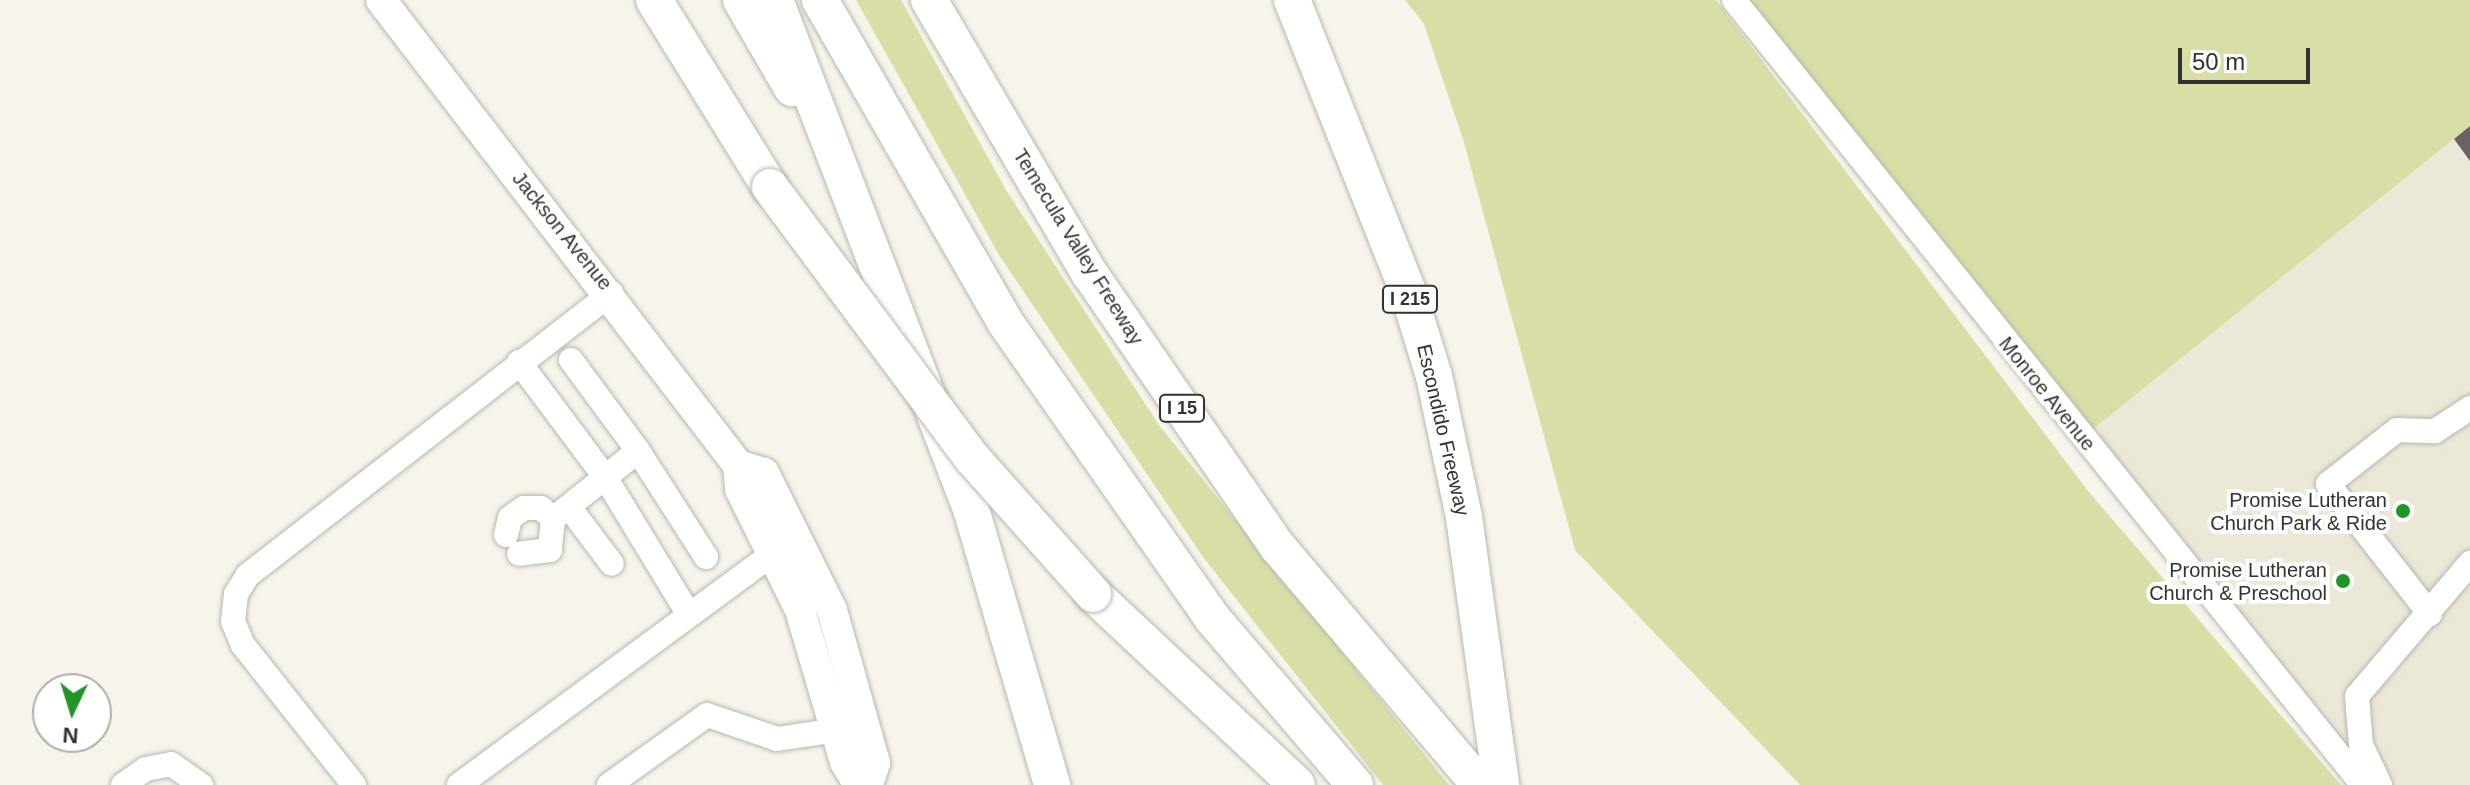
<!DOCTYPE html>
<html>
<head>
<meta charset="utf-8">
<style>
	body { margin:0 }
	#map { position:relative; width:2470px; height:785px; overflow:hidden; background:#f7f5eb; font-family:Arial,sans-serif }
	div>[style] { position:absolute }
	.built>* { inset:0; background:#ebe8d8 }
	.green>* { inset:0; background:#d9dea6 }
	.building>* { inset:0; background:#6c6265 }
	.roads { filter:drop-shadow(0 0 2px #b8b7ae) drop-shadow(0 0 2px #b8b7ae) }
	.minor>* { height:24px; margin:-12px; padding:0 12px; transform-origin:12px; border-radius:12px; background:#fff }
	.major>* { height:30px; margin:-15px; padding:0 15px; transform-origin:15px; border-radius:15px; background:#fff }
	.highway>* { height:36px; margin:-18px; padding:0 18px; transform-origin:18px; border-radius:18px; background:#fff }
	.bridges { filter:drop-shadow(0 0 2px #b8b7ae) drop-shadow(0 0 2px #b8b7ae) }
	.highway-bridge>* { height:36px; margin:-18px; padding:0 18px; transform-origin:18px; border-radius:18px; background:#fff }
	.dots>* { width:22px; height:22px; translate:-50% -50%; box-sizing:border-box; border:4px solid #fff; border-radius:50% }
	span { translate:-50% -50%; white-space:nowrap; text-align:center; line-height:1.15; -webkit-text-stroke:8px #fff; paint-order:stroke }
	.shield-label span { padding:2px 6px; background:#fff; border:2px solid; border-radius:6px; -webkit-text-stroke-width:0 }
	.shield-label { font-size:18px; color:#33322f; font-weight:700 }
	.street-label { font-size:20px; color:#33322f }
	.poi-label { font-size:20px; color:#33322f }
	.right { translate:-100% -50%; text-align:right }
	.north { position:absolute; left:32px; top:673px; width:80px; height:80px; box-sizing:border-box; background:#fff; border:2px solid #adadac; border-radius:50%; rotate:184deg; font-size:22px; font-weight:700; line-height:32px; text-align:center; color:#33322f }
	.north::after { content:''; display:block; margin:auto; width:28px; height:36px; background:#1f9626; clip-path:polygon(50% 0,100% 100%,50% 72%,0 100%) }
	.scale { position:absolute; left:2178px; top:48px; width:132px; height:36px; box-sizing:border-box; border:4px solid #33322f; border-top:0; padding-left:10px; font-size:24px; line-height:28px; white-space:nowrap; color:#33322f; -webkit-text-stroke:6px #fff; paint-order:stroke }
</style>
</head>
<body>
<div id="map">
	<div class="built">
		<i style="clip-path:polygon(2454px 139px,2470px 161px,2470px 785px,2377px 785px,2092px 430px)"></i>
	</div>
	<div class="green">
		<i style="clip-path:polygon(856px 0,901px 0,1006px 190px,1159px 425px,1449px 785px,1383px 785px,1203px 557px,999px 255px)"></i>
		<i style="clip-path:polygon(1405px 0,1716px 0,2088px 491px,2341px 785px,1800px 785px,1575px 550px,1463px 139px,1424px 24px)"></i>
		<i style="clip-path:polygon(1746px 0,2470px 0,2470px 126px,2092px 430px)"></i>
	</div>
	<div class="building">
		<i style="clip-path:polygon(2470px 126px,2470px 161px,2454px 139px)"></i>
	</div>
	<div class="roads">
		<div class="minor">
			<i style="left:1734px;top:0;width:1006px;rotate:51.3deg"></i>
			<i style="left:571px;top:360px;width:113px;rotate:53.6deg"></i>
			<i style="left:519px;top:362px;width:144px;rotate:53.2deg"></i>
			<i style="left:605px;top:477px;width:159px;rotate:58.6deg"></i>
			<i style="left:569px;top:507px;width:71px;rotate:53deg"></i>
			<i style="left:553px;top:519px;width:109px;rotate:-38.7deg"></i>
			<i style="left:638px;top:451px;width:126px;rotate:57.3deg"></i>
			<i style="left:506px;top:535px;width:17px;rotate:-77deg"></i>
			<i style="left:510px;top:518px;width:17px;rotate:-36deg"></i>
			<i style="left:524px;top:508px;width:17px"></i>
			<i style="left:541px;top:508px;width:16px;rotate:43deg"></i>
			<i style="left:553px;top:519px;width:31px;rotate:96deg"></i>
			<i style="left:550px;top:550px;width:31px;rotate:173deg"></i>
			<i style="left:2430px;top:614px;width:165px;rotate:-128.1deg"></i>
			<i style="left:2328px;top:484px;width:88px;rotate:-38deg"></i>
			<i style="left:2397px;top:430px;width:38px;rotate:2deg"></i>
			<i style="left:2435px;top:431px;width:42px;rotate:-33.3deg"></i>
			<i style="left:123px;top:785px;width:28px;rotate:-35deg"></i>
			<i style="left:146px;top:769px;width:25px;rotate:-11deg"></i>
			<i style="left:171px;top:764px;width:37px;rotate:35deg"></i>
			<i style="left:354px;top:785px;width:179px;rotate:-128.4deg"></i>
			<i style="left:243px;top:645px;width:25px;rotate:-113deg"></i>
			<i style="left:233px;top:622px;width:28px;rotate:-84deg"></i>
			<i style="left:236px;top:594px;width:22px;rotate:-58deg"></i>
			<i style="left:248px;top:575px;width:460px;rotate:-37.8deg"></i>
			<i style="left:459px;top:785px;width:391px;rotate:-36.4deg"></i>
			<i style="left:609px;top:785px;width:120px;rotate:-35.5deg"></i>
			<i style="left:707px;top:715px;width:74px;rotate:18.9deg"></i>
			<i style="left:777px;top:739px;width:62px;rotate:-8.4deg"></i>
			<i style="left:2380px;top:785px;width:44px;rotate:-115.4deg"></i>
			<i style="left:2361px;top:745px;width:49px;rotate:-94.7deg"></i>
			<i style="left:2357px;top:696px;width:175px;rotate:-49.6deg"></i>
		</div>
		<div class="major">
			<i style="left:381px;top:0;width:586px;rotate:52.49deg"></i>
			<i style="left:738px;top:465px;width:24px;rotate:85deg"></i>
			<i style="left:740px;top:489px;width:135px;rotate:63.6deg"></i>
			<i style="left:800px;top:610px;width:159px;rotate:73.5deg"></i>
			<i style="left:845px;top:762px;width:27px;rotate:59deg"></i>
			<i style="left:738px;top:465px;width:27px;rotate:17deg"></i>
			<i style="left:764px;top:473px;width:153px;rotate:63.6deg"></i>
			<i style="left:832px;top:610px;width:159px;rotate:74.3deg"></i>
			<i style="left:875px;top:763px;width:23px;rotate:108deg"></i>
		</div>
		<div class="highway">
			<i style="left:654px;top:0;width:220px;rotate:58.2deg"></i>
			<i style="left:741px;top:0;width:102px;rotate:59.9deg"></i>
			<i style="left:775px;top:0;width:545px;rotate:68.94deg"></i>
			<i style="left:971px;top:509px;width:288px;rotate:73.6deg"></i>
			<i style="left:820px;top:0;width:371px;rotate:60.1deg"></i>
			<i style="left:1005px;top:322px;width:361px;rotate:55deg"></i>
			<i style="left:1212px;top:618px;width:220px;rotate:49.4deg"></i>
			<i style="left:929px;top:0;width:318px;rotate:59.6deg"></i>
			<i style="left:1090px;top:274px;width:330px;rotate:55.5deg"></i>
			<i style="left:1277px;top:546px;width:314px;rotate:49.7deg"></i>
			<i style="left:1292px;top:0;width:311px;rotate:68.3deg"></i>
			<i style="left:1407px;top:289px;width:91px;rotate:72.8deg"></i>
			<i style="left:1434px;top:376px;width:144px;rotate:78deg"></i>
			<i style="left:1464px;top:517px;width:271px;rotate:82.1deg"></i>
			<i style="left:1093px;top:594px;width:279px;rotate:43.1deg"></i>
		</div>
	</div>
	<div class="bridges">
		<div class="highway-bridge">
			<i style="left:770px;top:187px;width:338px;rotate:53.3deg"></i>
			<i style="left:972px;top:458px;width:182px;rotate:48.3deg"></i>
		</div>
	</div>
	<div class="dots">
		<i style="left:2403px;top:511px;background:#1f9626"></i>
		<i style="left:2343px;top:581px;background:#1f9626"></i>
	</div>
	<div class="shield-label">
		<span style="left:1410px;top:299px">I 215</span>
		<span style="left:1182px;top:408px">I 15</span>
	</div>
	<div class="street-label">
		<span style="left:562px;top:231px;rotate:51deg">Jackson Avenue</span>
		<span style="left:1078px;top:247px;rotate:58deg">Temecula Valley Freeway</span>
		<span style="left:2047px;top:394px;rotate:51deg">Monroe Avenue</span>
		<span style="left:1443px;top:430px;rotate:77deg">Escondido Freeway</span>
	</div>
	<div class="poi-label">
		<span class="right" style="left:2387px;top:512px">Promise Lutheran<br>Church Park &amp; Ride</span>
		<span class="right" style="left:2327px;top:582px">Promise Lutheran<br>Church &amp; Preschool</span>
	</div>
	<div class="north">N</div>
	<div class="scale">50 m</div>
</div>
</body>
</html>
